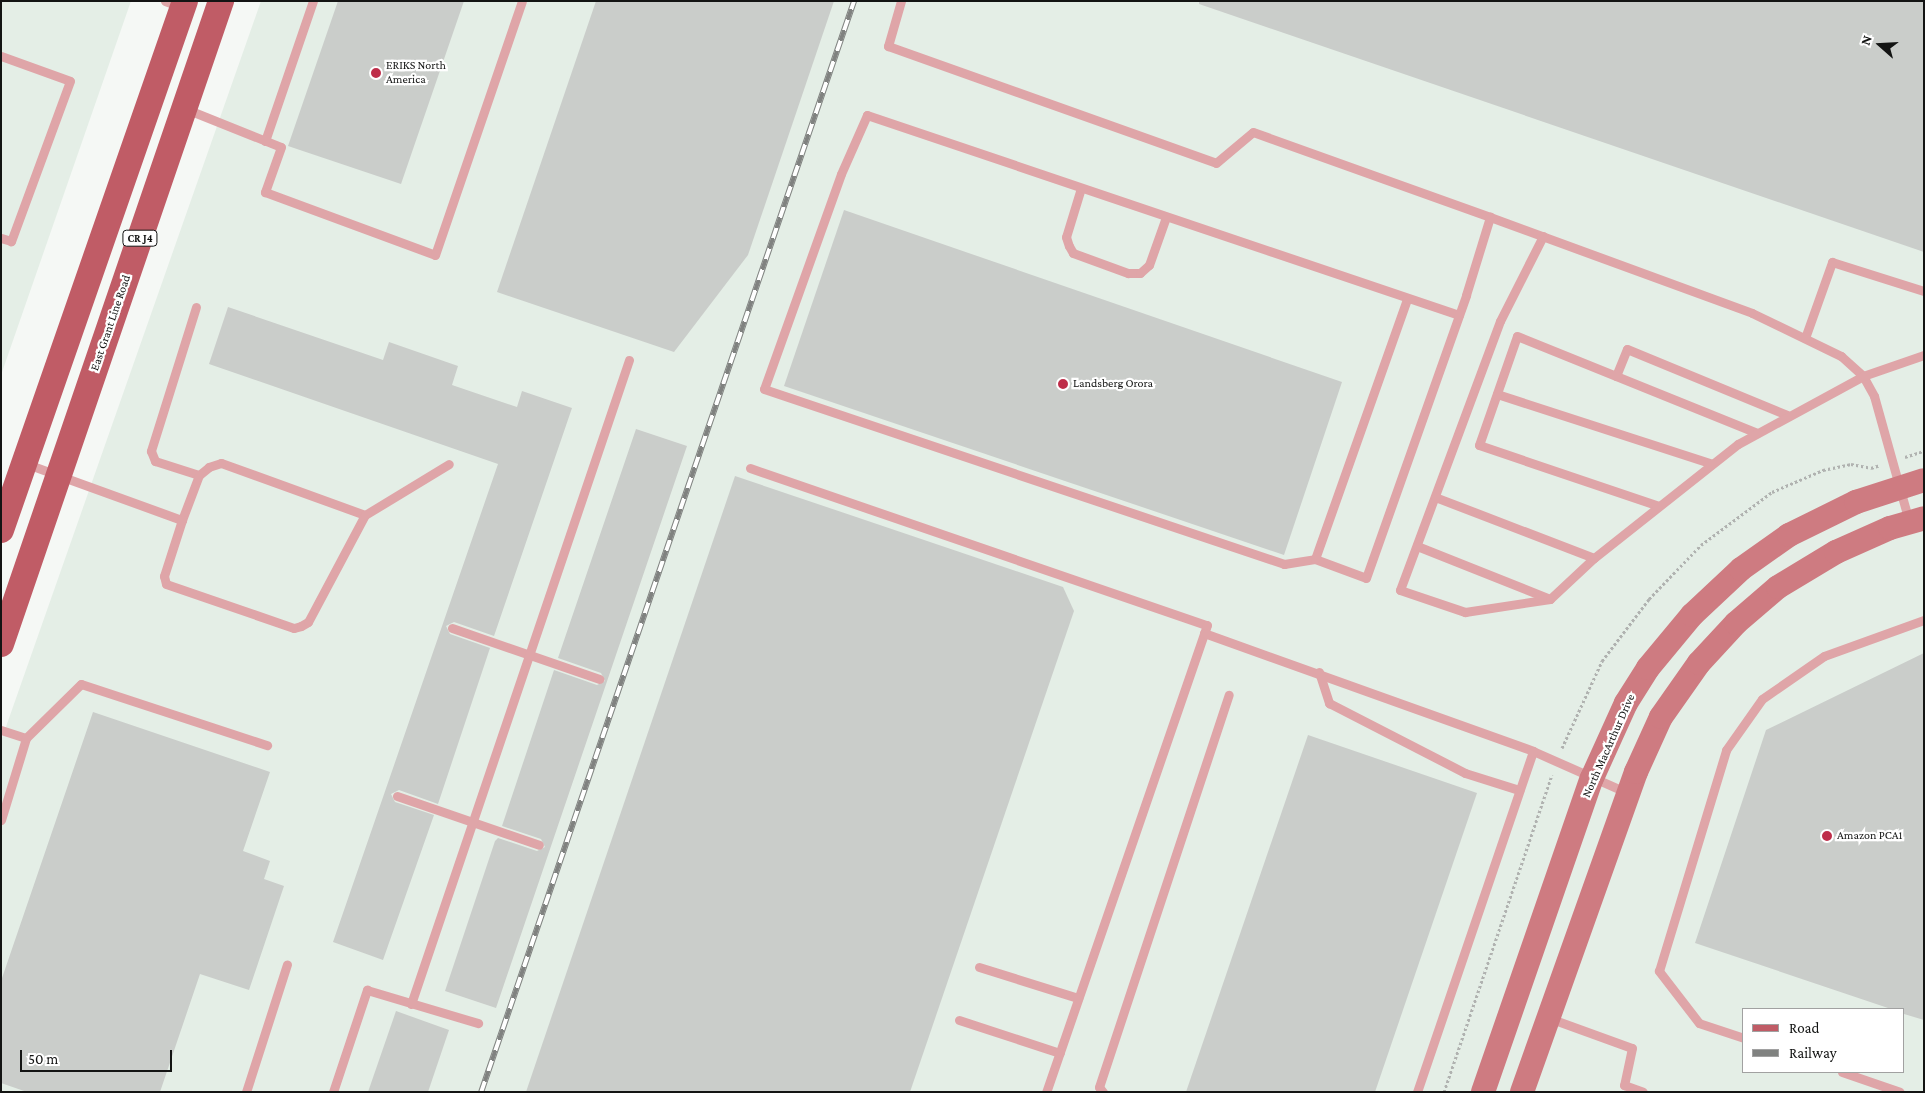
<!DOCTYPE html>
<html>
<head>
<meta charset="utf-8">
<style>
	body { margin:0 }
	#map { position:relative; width:1925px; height:1093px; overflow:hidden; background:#f5f8f5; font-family:"Crimson Pro",serif }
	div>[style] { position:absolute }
	.built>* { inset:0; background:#e4eee6 }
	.building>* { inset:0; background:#cacdca }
	.path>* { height:3px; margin-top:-1.5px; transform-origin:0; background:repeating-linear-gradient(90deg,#b0b2b0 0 2.5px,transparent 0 5px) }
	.service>* { height:9px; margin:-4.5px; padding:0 4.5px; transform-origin:4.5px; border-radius:4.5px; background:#dfa5a8 }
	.secondary>* { height:24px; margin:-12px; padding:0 12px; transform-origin:12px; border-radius:12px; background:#ce7b81 }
	.primary>* { height:26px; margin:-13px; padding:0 13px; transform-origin:13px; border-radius:13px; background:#c05c66 }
	.rail>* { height:5.5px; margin-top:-2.75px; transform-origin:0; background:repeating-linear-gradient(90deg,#fff 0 11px,#808280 0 22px); box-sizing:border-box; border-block:1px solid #808280 }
	.dots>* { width:14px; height:14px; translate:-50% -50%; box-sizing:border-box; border:2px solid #fff; border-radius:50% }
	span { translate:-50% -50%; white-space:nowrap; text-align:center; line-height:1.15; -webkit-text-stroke:4.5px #fff; paint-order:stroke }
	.shield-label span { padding:1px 4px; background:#fff; border:1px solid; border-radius:4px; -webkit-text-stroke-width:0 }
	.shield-label { font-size:11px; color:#131413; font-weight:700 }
	.poi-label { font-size:12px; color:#131413 }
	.left { translate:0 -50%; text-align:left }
	.street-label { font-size:12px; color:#131413 }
	.frame { position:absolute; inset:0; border:2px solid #131413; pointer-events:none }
	.legend { position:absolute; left:1742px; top:1008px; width:162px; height:65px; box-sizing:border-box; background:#fff; border:1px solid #a1a1a1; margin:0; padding:6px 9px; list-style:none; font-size:15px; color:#131413 }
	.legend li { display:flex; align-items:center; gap:10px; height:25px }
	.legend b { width:25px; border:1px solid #a1a1a1 }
	.north { position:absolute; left:1855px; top:20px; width:50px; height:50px; -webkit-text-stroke:4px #fff; paint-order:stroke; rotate:289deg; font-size:14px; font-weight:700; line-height:20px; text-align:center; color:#131413 }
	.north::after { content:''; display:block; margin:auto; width:18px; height:22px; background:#131413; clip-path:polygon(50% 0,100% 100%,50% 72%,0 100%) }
	.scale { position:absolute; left:20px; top:1050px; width:152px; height:22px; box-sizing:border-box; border:2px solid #131413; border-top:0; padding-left:6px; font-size:15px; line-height:18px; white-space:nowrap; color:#131413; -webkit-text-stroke:4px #fff; paint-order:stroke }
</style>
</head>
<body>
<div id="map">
	<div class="built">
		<i style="clip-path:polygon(1px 1px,131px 1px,1px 375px)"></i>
		<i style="clip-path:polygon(evenodd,261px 1px,1924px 1px,1924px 1092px,1px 1092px,1px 741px,261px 1px,1744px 1009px,1904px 1009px,1904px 1072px,1744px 1072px,1744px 1009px)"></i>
	</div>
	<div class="building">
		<i style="clip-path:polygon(338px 1px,464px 1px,401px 184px,288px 146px)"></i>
		<i style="clip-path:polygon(596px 1px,834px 1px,748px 255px,674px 352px,497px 292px)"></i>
		<i style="clip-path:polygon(1199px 1px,1924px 1px,1924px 252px,1199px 4px)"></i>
		<i style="clip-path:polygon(844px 210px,1342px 382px,1284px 555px,784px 386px)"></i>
		<i style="clip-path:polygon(228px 307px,383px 360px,389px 342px,458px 366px,452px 385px,517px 407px,522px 391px,572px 408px,494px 636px,454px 622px,446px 626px,450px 634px,490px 648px,438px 804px,399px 790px,391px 794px,395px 802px,434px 815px,383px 960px,333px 942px,498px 464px,209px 364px)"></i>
		<i style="clip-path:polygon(636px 429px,687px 446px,496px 1008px,445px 991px,495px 841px,498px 838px,537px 851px,545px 847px,541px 839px,502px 826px,554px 670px,597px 685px,605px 681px,601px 673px,558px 658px)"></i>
		<i style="clip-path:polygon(735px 476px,1063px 587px,1074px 611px,910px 1092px,526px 1092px)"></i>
		<i style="clip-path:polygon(1924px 653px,1924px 1020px,1904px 1014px,1904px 1009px,1891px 1009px,1695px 943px,1766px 730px)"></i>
		<i style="clip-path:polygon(93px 712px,270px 772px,243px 851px,270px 861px,264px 879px,284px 886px,249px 990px,200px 974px,160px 1092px,27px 1092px,1px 1083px,1px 981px)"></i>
		<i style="clip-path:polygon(1308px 735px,1477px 793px,1375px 1092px,1186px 1092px)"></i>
		<i style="clip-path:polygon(396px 1011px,449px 1030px,428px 1092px,368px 1092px)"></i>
	</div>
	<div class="path">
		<i style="left:1905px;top:457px;width:20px;rotate:-18deg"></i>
		<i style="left:1562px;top:748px;width:96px;rotate:-65.3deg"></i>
		<i style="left:1602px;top:661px;width:78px;rotate:-52.8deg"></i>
		<i style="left:1649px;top:599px;width:75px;rotate:-46.1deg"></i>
		<i style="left:1701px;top:545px;width:89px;rotate:-36.7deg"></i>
		<i style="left:1772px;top:492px;width:56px;rotate:-23.3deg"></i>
		<i style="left:1823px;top:470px;width:29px;rotate:-12deg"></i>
		<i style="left:1851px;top:464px;width:20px;rotate:11deg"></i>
		<i style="left:1871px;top:468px;width:9px;rotate:-18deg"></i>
		<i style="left:1444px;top:1092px;width:335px;rotate:-71.2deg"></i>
	</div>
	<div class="service">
		<i style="left:165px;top:1px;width:17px;rotate:21deg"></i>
		<i style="left:901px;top:1px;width:47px;rotate:106.1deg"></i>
		<i style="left:888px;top:46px;width:348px;rotate:19.6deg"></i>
		<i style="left:1216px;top:163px;width:48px;rotate:-40deg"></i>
		<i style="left:1253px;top:132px;width:252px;rotate:19.7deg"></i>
		<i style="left:1px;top:56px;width:73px;rotate:19.9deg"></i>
		<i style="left:70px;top:81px;width:171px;rotate:110.2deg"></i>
		<i style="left:11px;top:241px;width:10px;rotate:-163deg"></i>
		<i style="left:186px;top:109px;width:102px;rotate:21.8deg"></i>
		<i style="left:281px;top:147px;width:48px;rotate:109.6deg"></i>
		<i style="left:265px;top:192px;width:181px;rotate:20.3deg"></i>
		<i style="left:435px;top:255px;width:268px;rotate:-71.1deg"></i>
		<i style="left:265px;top:141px;width:148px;rotate:-71.1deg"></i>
		<i style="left:1081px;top:188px;width:51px;rotate:107deg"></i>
		<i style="left:1066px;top:237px;width:9px;rotate:72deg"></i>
		<i style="left:1069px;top:246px;width:8px;rotate:60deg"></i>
		<i style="left:1073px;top:253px;width:59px;rotate:20deg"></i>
		<i style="left:1128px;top:273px;width:12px"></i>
		<i style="left:1140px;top:273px;width:12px;rotate:-42deg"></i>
		<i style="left:1149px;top:265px;width:51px;rotate:-70.5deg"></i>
		<i style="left:1543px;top:236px;width:95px;rotate:116.8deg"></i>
		<i style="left:1500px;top:321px;width:287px;rotate:110.4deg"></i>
		<i style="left:1400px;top:590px;width:69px;rotate:18.7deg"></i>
		<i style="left:1465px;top:612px;width:86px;rotate:-8.7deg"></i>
		<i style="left:196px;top:307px;width:151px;rotate:107.4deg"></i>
		<i style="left:151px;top:451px;width:11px;rotate:68deg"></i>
		<i style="left:155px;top:461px;width:46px;rotate:17.7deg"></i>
		<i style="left:1459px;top:315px;width:625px;rotate:-161.33deg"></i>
		<i style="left:867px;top:115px;width:64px;rotate:113.8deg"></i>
		<i style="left:841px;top:174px;width:228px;rotate:109.7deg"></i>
		<i style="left:764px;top:389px;width:549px;rotate:18.6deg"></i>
		<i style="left:1284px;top:564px;width:31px;rotate:-9deg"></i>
		<i style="left:1315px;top:559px;width:54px;rotate:20.4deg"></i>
		<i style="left:1366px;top:578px;width:300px;rotate:-70.5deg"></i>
		<i style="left:1466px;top:295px;width:82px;rotate:-72.9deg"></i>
		<i style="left:1490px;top:217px;width:279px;rotate:20.1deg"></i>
		<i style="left:1752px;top:313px;width:99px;rotate:25.8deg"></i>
		<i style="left:1841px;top:356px;width:30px;rotate:42deg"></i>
		<i style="left:1863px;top:376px;width:23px;rotate:61deg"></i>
		<i style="left:1874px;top:396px;width:130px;rotate:74.4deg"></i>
		<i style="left:1805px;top:338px;width:81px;rotate:-70.4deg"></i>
		<i style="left:1832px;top:262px;width:96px;rotate:17.5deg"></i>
		<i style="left:1616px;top:376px;width:29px;rotate:-68deg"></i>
		<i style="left:1627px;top:349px;width:173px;rotate:22.4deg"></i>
		<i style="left:1497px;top:394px;width:226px;rotate:18deg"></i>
		<i style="left:27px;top:464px;width:165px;rotate:19.9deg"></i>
		<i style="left:750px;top:468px;width:483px;rotate:19deg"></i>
		<i style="left:1207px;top:625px;width:494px;rotate:109deg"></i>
		<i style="left:1659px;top:506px;width:190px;rotate:-161.3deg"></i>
		<i style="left:1479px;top:445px;width:115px;rotate:-70.8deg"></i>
		<i style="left:1517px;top:336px;width:259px;rotate:22deg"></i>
		<i style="left:365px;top:515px;width:153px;rotate:-160.1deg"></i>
		<i style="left:221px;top:463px;width:13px;rotate:162deg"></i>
		<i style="left:209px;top:467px;width:13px;rotate:141deg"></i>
		<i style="left:199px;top:475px;width:48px;rotate:110.7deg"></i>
		<i style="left:182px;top:520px;width:59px;rotate:107.8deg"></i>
		<i style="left:164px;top:576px;width:8px;rotate:76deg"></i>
		<i style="left:166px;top:584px;width:135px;rotate:19deg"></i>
		<i style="left:294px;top:628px;width:7px;rotate:-16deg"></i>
		<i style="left:301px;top:626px;width:8px;rotate:-30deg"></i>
		<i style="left:308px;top:622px;width:121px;rotate:-62deg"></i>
		<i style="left:365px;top:515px;width:98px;rotate:-31.3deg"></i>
		<i style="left:1417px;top:546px;width:143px;rotate:21.7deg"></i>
		<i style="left:1550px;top:599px;width:60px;rotate:-43deg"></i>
		<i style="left:1594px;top:558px;width:170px;rotate:-159deg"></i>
		<i style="left:1594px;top:558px;width:184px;rotate:-38.4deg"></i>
		<i style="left:1738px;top:444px;width:142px;rotate:-28.5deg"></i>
		<i style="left:1863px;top:376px;width:65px;rotate:-19deg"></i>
		<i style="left:1315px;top:559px;width:276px;rotate:-70.5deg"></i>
		<i style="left:452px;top:628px;width:156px;rotate:19.1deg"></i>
		<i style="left:1204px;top:633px;width:350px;rotate:19.7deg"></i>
		<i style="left:1533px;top:751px;width:104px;rotate:23.9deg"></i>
		<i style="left:1319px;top:672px;width:33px;rotate:72deg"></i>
		<i style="left:1329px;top:703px;width:153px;rotate:27.2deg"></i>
		<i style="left:1465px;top:773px;width:57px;rotate:17.5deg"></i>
		<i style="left:1px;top:730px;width:26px;rotate:18deg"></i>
		<i style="left:397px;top:796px;width:150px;rotate:19deg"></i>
		<i style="left:1px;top:820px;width:86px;rotate:-73deg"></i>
		<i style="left:26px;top:738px;width:77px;rotate:-44.5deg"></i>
		<i style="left:81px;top:684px;width:196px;rotate:18.2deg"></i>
		<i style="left:979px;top:967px;width:104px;rotate:17.4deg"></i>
		<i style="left:411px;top:1004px;width:680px;rotate:-71.3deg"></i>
		<i style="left:1549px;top:1018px;width:88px;rotate:19.9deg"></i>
		<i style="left:1632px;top:1048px;width:38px;rotate:102deg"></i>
		<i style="left:1624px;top:1085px;width:20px;rotate:20deg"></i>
		<i style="left:959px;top:1020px;width:106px;rotate:18.1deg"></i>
		<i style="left:1744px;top:1038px;width:47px;rotate:-161.6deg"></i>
		<i style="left:1699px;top:1023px;width:66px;rotate:-127.6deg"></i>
		<i style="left:1659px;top:971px;width:231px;rotate:-73.1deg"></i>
		<i style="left:1726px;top:750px;width:62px;rotate:-54.8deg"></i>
		<i style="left:1762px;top:699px;width:75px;rotate:-34.7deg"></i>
		<i style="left:1824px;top:656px;width:106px;rotate:-19.8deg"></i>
		<i style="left:1842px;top:1072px;width:61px;rotate:19deg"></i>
		<i style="left:246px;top:1092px;width:134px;rotate:-72.2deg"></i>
		<i style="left:333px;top:1092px;width:108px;rotate:-71.6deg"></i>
		<i style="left:367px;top:990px;width:116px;rotate:16.6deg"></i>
		<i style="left:1103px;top:1092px;width:6px;rotate:-129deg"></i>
		<i style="left:1099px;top:1087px;width:413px;rotate:-71.7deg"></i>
		<i style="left:1417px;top:1092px;width:360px;rotate:-71.2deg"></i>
	</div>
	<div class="secondary">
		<i style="left:1483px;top:1092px;width:332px;rotate:-70.9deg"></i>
		<i style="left:1592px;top:778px;width:82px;rotate:-65.6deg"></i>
		<i style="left:1626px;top:703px;width:41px;rotate:-57.8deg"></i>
		<i style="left:1648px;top:668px;width:69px;rotate:-50.3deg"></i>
		<i style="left:1692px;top:615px;width:67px;rotate:-43.2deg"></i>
		<i style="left:1741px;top:569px;width:59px;rotate:-35.3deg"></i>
		<i style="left:1789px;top:535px;width:75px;rotate:-26.2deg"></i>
		<i style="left:1856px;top:502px;width:71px;rotate:-17.9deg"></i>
		<i style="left:1522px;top:1092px;width:340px;rotate:-70.4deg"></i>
		<i style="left:1636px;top:772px;width:60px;rotate:-65.6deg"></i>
		<i style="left:1661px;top:717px;width:66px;rotate:-54.9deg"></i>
		<i style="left:1699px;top:663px;width:54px;rotate:-47.2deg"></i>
		<i style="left:1736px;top:623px;width:55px;rotate:-40.6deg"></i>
		<i style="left:1778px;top:587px;width:68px;rotate:-31.1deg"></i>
		<i style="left:1836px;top:552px;width:59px;rotate:-24deg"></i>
		<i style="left:1890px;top:528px;width:35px;rotate:-16deg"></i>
	</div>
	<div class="primary">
		<i style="left:1px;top:530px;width:560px;rotate:-70.82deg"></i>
		<i style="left:1px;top:644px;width:680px;rotate:-71.11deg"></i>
	</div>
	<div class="rail">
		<i style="left:481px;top:1092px;width:1153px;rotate:-71.13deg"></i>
	</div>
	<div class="dots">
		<i style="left:376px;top:73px;background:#be2d49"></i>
		<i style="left:1063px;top:384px;background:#be2d49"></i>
		<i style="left:1827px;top:836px;background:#be2d49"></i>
	</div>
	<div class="shield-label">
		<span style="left:140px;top:238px">CR J4</span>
	</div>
	<div class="poi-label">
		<span class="left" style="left:386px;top:73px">ERIKS North<br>America</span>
		<span class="left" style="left:1073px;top:384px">Landsberg Orora</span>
		<span class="left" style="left:1837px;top:836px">Amazon PCA1</span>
	</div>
	<div class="street-label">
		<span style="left:111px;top:323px;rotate:-71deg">East Grant Line Road</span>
		<span style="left:1609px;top:746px;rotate:-66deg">North MacArthur Drive</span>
	</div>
	<div class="frame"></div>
	<ul class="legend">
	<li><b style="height:6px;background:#c05c66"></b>Road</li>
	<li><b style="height:6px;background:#808280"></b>Railway</li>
	</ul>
	<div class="north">N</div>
	<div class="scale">50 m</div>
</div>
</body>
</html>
